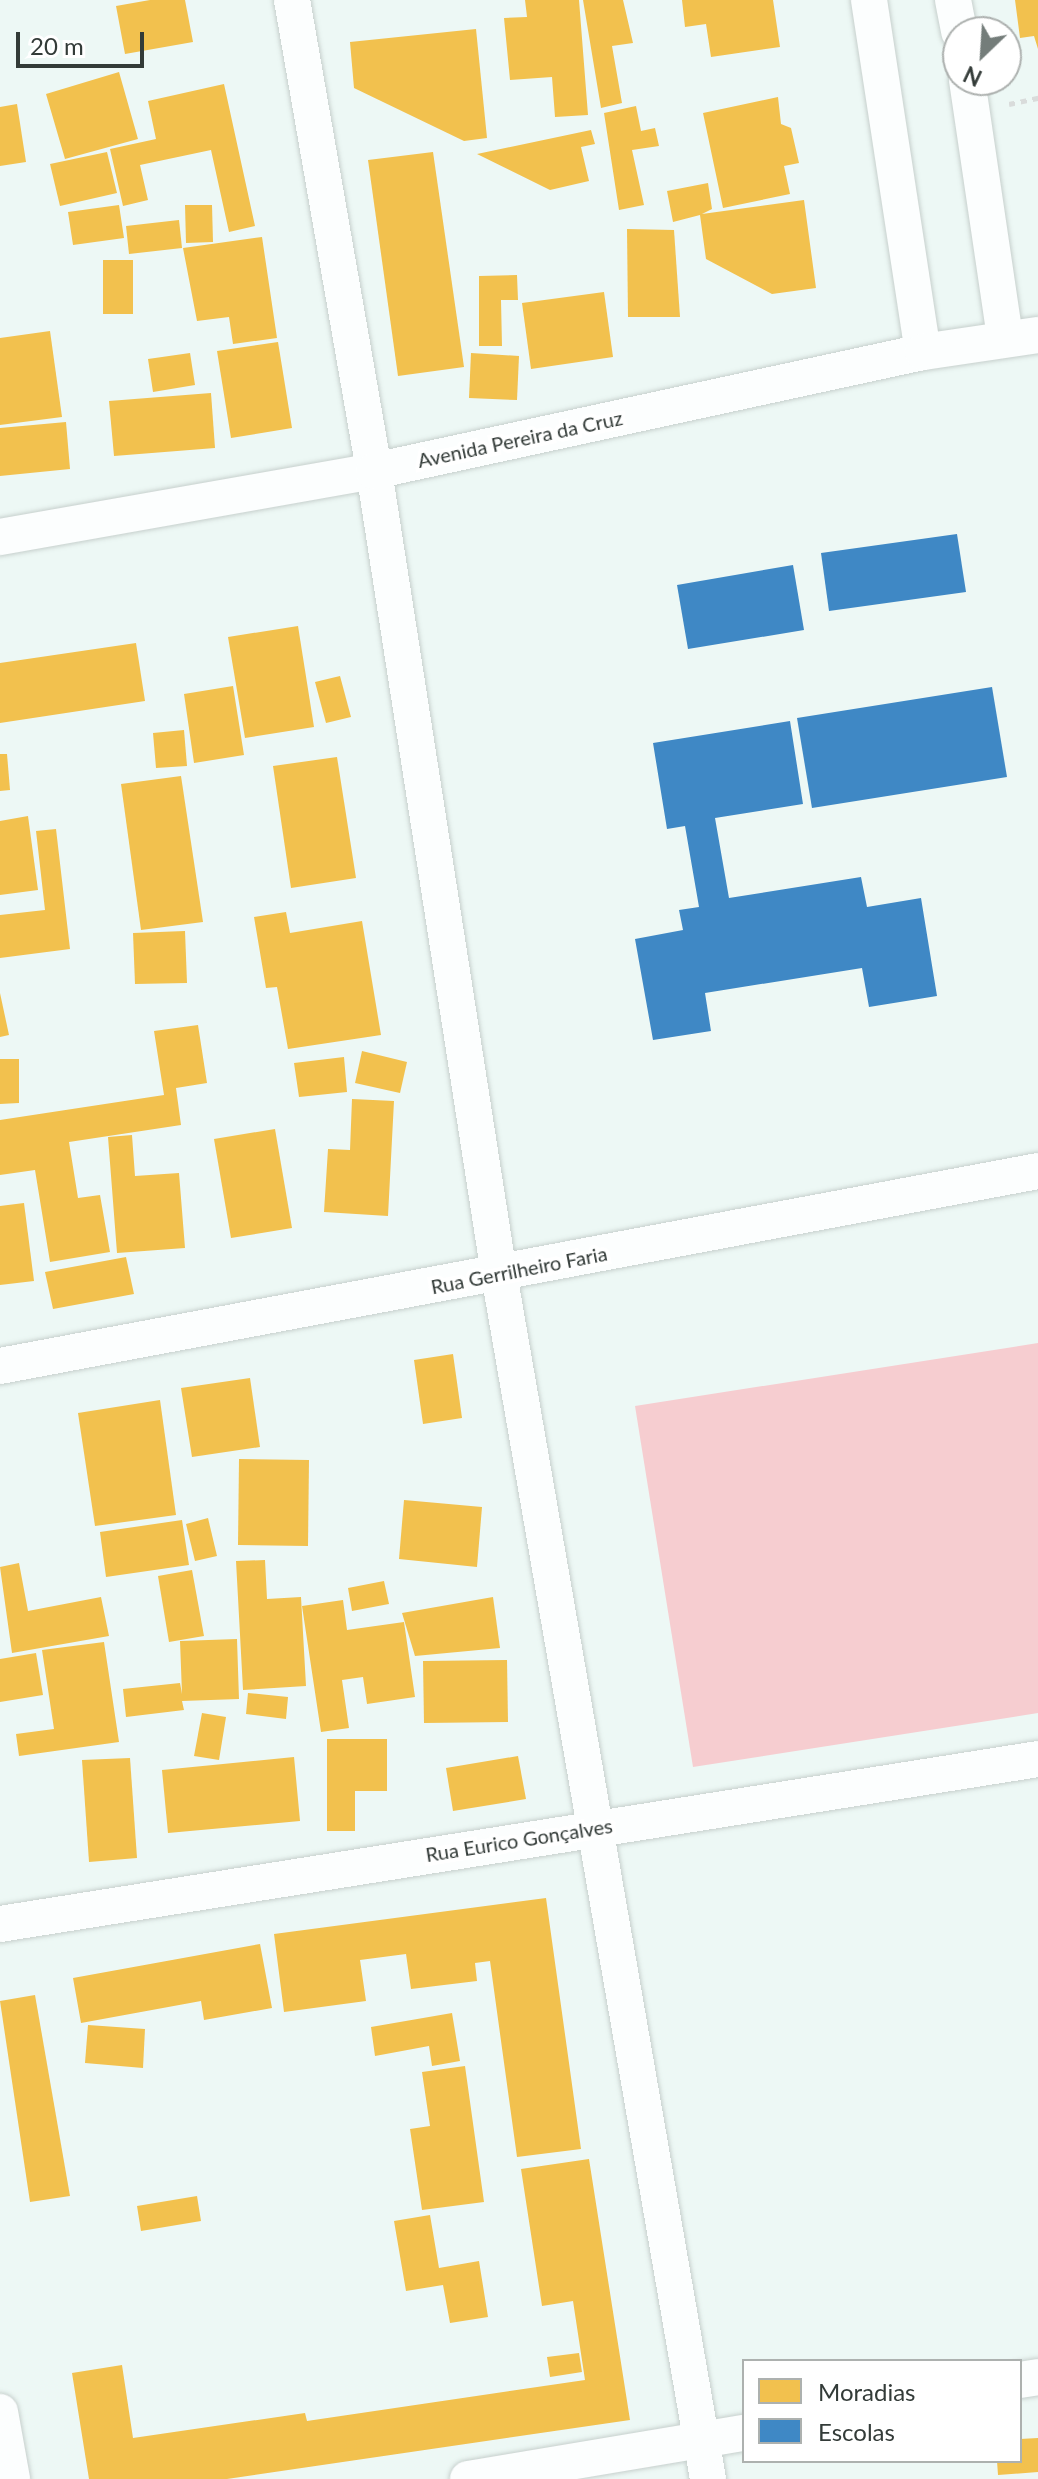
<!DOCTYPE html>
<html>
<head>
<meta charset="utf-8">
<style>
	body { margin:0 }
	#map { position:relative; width:1038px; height:2479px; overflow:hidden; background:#edf8f5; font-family:Lato,sans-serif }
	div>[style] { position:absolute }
	.green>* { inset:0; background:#f6cdd0 }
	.homes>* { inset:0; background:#f2c14e }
	.schools>* { inset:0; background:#3f88c5 }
	.path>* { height:5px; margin-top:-2.5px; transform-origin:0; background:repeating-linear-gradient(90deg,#d9dcdb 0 6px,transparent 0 12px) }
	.roads { filter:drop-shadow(0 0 2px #c7d0cd) drop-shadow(0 0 2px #c7d0cd) }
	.minor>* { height:36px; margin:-18px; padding:0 18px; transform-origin:18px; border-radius:18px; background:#fcfefe }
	span { translate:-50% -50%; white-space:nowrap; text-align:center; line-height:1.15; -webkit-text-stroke:8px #fff; paint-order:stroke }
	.street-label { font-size:20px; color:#333b38 }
	.legend { position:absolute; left:742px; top:2359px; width:280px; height:104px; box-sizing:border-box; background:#fff; border:2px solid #adb1af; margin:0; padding:10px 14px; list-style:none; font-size:24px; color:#333b38 }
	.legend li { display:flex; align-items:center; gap:16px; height:40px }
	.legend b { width:40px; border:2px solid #adb1af }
	.north { position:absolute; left:942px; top:16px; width:80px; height:80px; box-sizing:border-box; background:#fff; border:2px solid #adb1af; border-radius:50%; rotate:205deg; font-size:22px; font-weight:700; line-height:32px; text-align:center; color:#333b38 }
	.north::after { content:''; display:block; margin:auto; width:28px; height:36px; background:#747d7a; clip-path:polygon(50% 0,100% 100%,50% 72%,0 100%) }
	.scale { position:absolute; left:16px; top:32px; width:128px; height:36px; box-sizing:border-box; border:4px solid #333b38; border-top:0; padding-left:10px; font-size:24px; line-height:28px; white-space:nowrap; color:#333b38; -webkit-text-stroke:6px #fff; paint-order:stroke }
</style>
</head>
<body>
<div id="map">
	<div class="green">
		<i style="clip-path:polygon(1038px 1343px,1038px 1713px,693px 1767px,635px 1406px)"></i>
	</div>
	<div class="homes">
		<i style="clip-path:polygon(150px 0,185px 0,193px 42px,125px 54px,116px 6px)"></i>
		<i style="clip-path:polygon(525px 0,579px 0,588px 115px,555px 117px,552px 77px,510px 80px,504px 18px,527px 17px)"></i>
		<i style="clip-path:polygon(583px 0,623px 0,633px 43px,612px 46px,622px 103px,601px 108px)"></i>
		<i style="clip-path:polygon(682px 0,773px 0,780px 47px,711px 57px,706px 24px,685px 27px)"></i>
		<i style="clip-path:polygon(1015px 0,1038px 0,1038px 49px,1034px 36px,1020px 38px)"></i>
		<i style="clip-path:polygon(476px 29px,487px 138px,464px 141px,354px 88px,350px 42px)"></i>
		<i style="clip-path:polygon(119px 72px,138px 139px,65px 159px,46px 94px)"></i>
		<i style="clip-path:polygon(224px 84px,255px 226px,229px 232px,211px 150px,140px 165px,148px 200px,123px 206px,110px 149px,156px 139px,148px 101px)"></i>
		<i style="clip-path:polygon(778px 97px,781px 124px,791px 128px,799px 163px,784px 166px,790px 194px,723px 208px,703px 113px)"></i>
		<i style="clip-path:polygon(17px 104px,26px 162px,0 166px,0 107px)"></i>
		<i style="clip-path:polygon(636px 106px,641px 131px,655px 128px,659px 146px,632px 150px,644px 205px,619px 210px,604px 113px)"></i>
		<i style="clip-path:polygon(591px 130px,595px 144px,581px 147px,589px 181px,550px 190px,477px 154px)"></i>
		<i style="clip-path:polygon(107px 152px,117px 193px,60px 206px,50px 164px)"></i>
		<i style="clip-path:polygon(433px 152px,464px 367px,398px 376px,368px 160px)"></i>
		<i style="clip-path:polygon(708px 183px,712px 209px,702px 214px,804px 200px,816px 288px,772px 294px,706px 259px,700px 215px,673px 222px,667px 191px)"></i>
		<i style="clip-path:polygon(119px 205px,124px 238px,73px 245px,68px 212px)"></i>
		<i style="clip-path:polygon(185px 205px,212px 205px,213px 242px,186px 243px)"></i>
		<i style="clip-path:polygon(179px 220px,182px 248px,129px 254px,126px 226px)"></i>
		<i style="clip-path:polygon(627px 229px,674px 230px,680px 317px,628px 317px)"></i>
		<i style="clip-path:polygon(262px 237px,277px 338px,233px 344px,229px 317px,197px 321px,183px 248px)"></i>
		<i style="clip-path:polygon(103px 260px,133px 260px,133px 314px,103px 314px)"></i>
		<i style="clip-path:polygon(517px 275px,518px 300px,501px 300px,502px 346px,479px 346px,479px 276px)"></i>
		<i style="clip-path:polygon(604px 292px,613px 357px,531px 369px,522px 303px)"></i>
		<i style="clip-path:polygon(50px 331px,62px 417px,0 425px,0 338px)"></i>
		<i style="clip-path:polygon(278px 342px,292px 428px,231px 438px,217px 351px)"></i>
		<i style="clip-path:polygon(190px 353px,195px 385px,153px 392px,148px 359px)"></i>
		<i style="clip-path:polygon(471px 353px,519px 356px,517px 400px,469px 398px)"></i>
		<i style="clip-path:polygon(211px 393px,215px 448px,114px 456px,109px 401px)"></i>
		<i style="clip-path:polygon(66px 422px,70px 469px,0 476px,0 428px)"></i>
		<i style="clip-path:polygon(298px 626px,314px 727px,245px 738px,228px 637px)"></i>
		<i style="clip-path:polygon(136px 643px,145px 701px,0 723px,0 663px)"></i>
		<i style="clip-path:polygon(340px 676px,351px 717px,326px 723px,315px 682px)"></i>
		<i style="clip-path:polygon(233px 686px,244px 755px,194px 763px,184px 694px)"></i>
		<i style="clip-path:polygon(184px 730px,187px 766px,156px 768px,153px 733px)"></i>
		<i style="clip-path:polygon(0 754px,7px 754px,10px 790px,0 791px)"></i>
		<i style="clip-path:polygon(337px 757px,356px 878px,291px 888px,273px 766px)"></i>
		<i style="clip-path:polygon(181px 776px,203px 922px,141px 930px,121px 784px)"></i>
		<i style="clip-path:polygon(28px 816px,38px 890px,0 895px,0 821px)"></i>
		<i style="clip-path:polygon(56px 829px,70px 949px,0 958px,0 915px,45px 910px,36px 831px)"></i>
		<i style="clip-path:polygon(286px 912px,290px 933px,362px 921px,381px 1035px,288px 1049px,277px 987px,266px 988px,254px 917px)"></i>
		<i style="clip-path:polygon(185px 931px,187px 983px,135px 984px,133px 933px)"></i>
		<i style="clip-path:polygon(0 993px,9px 1035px,0 1037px)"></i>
		<i style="clip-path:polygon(198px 1025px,207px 1083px,176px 1088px,181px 1125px,69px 1142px,78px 1198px,100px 1195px,110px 1252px,50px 1262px,35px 1170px,0 1175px,0 1120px,164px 1095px,154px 1031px)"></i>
		<i style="clip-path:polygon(362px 1051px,407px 1062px,400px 1093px,355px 1083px)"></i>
		<i style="clip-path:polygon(344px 1057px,347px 1092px,299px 1097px,294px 1063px)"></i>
		<i style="clip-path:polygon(0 1059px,19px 1059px,19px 1103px,0 1104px)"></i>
		<i style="clip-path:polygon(352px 1099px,394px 1101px,388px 1216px,324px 1212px,328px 1149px,350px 1150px)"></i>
		<i style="clip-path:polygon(275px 1129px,292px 1228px,231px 1238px,214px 1139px)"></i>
		<i style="clip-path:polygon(132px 1135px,135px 1176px,179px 1173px,185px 1248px,117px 1253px,108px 1137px)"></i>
		<i style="clip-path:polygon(24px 1203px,34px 1281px,0 1285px,0 1206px)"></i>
		<i style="clip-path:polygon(126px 1257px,134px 1294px,53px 1309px,45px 1272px)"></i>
		<i style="clip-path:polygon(453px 1354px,462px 1418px,423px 1424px,414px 1360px)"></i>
		<i style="clip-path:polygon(250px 1378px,260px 1447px,192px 1457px,181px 1388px)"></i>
		<i style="clip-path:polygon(160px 1400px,176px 1515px,95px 1526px,78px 1413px)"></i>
		<i style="clip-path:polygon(239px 1459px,309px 1460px,308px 1546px,238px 1545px)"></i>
		<i style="clip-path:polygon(404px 1500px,482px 1507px,477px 1567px,399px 1559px)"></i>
		<i style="clip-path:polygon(208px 1518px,217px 1556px,195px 1561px,186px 1524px)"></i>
		<i style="clip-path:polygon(182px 1520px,189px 1565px,106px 1577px,100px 1532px)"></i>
		<i style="clip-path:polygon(265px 1560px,267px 1599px,301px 1597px,306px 1686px,243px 1690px,236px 1561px)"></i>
		<i style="clip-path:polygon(19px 1563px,28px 1611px,101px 1597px,109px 1636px,12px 1653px,0 1567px)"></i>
		<i style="clip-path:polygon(192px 1570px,204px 1636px,169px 1642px,158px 1576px)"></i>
		<i style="clip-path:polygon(384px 1581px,389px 1604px,352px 1611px,348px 1588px)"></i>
		<i style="clip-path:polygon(493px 1597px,500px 1648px,415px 1656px,402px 1613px)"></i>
		<i style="clip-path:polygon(343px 1600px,347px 1630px,404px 1622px,415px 1697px,367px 1704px,363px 1677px,342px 1680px,349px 1728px,321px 1732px,302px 1606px)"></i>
		<i style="clip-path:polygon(237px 1639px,239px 1699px,182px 1701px,184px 1710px,126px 1717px,123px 1689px,180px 1683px,182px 1694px,180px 1641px)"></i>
		<i style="clip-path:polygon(104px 1642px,119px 1742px,19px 1756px,16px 1734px,54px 1729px,42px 1650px)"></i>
		<i style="clip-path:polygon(36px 1653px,43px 1695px,0 1702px,0 1659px)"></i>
		<i style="clip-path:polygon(507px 1660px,508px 1722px,424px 1723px,423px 1661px)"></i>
		<i style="clip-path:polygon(248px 1693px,288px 1697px,286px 1719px,246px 1714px)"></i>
		<i style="clip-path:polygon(202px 1713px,226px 1717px,219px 1760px,194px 1756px)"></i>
		<i style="clip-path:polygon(327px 1739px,387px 1739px,387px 1791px,355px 1791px,355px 1831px,327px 1831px)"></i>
		<i style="clip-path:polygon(518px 1756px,526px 1799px,453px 1811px,446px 1768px)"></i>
		<i style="clip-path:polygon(294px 1757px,300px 1821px,168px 1833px,162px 1770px)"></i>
		<i style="clip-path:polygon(130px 1758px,137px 1858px,89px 1862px,82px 1760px)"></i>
		<i style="clip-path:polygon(546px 1898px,581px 2149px,517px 2157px,490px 1961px,475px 1963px,477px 1981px,411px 1989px,406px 1954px,360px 1960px,366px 2001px,284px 2012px,274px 1934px)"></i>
		<i style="clip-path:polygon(260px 1944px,272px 2008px,204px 2020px,201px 2001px,81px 2023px,73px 1978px)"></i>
		<i style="clip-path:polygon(35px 1995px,70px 2196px,30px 2202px,0 2001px)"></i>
		<i style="clip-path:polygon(452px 2013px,460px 2061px,432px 2066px,429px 2046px,375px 2056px,371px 2027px)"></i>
		<i style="clip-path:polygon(88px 2025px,145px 2029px,143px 2068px,85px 2063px)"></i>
		<i style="clip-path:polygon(465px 2066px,484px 2202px,422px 2210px,410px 2129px,430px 2126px,422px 2072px)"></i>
		<i style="clip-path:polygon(589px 2159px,630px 2420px,227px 2479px,89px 2479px,72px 2373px,122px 2365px,133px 2438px,305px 2413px,307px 2421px,585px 2380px,573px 2301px,542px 2306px,521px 2169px)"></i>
		<i style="clip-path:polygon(197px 2196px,201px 2221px,141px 2231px,137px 2206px)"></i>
		<i style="clip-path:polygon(430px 2215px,439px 2268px,479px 2261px,488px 2317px,450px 2323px,443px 2285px,406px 2291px,394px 2221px)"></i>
		<i style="clip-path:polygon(579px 2353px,582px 2372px,550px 2377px,547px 2357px)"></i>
		<i style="clip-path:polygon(1038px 2438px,1038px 2472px,998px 2475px,997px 2461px,1020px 2461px,1020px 2439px)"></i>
	</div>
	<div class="schools">
		<i style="clip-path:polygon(957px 534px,966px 592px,829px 611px,821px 553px)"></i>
		<i style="clip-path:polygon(793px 565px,804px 630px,688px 649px,677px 585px)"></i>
		<i style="clip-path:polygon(992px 687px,1007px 777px,812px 808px,797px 718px)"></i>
		<i style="clip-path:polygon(790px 721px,803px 804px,715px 818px,729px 898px,861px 877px,867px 907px,921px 898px,937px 996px,869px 1007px,862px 968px,705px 993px,711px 1031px,653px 1040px,635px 939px,683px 930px,679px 910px,699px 907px,685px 826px,667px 829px,653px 743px)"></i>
	</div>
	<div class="path">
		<i style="left:1009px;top:104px;width:30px;rotate:-12deg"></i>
	</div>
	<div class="roads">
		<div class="minor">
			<i style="left:292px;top:0;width:478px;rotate:80.1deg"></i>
			<i style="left:374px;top:471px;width:813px;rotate:81.15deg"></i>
			<i style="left:499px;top:1274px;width:1223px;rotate:80.16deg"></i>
			<i style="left:869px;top:0;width:356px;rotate:81.3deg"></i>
			<i style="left:953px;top:0;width:33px;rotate:79deg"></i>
			<i style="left:967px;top:80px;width:261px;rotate:81.6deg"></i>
			<i style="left:0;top:537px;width:380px;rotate:-10deg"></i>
			<i style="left:374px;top:471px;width:562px;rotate:-12.23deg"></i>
			<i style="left:923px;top:352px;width:116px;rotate:-8.4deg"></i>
			<i style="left:0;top:1366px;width:1056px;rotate:-10.64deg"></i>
			<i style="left:0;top:1924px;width:1051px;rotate:-9.03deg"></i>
			<i style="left:1020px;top:2380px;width:18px;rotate:-9deg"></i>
			<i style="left:0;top:2412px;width:68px;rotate:79.8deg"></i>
			<i style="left:468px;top:2479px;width:280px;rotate:-9.5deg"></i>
		</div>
	</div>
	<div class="street-label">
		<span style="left:520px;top:439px;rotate:-12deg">Avenida Pereira da Cruz</span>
		<span style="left:519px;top:1270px;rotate:-11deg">Rua Gerrilheiro Faria</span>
		<span style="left:519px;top:1840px;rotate:-9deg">Rua Eurico Gonçalves</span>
	</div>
	<ul class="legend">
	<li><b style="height:22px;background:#f2c14e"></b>Moradias</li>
	<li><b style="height:22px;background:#3f88c5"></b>Escolas</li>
	</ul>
	<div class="north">N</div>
	<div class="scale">20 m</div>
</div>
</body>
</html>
